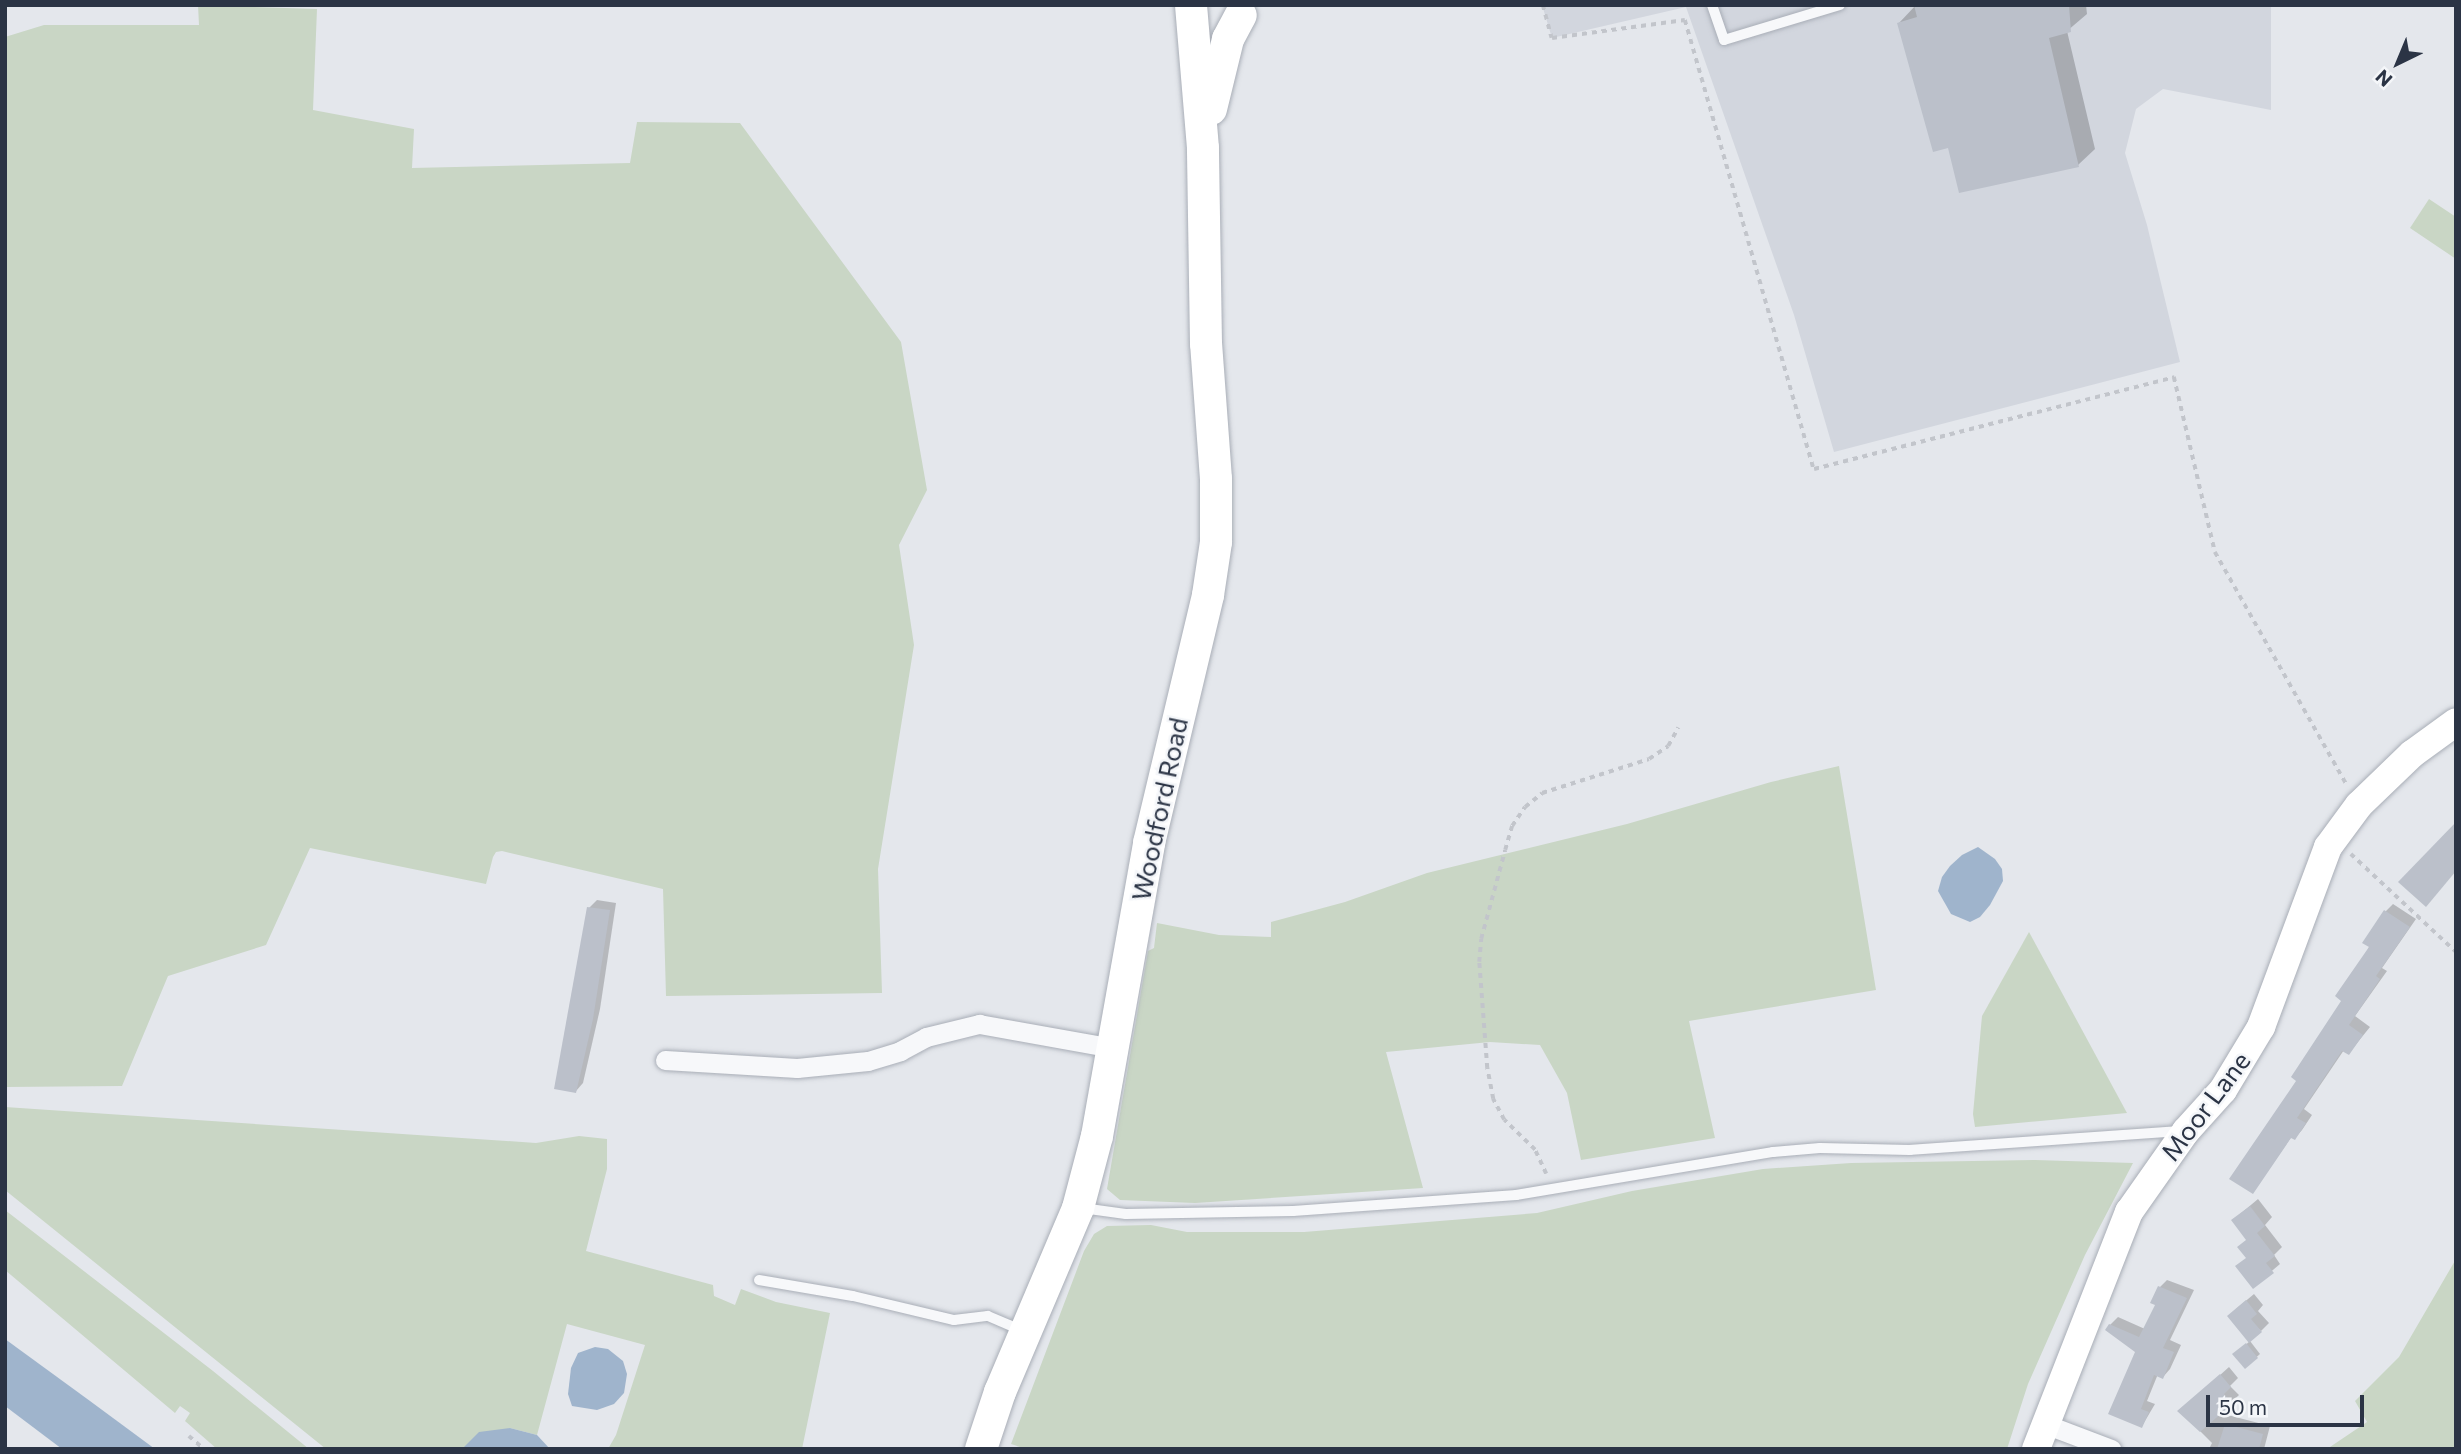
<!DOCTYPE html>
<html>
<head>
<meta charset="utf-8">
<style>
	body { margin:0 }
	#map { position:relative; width:2461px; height:1454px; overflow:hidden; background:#e4e7ec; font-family:Commissioner,sans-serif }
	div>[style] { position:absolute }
	.built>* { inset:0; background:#d2d6de }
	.green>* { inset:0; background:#c9d6c5 }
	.water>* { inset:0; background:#9fb4cc }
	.shadow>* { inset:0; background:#0003 }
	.building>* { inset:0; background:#bbc0ca }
	.path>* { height:3.5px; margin-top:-1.75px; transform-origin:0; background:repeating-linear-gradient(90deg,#c2c5cb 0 5px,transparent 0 10px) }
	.roads { filter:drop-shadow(0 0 2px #a9aeb7) drop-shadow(0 0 2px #a9aeb7) }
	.lane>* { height:10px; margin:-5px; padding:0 5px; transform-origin:5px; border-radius:5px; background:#f7f8fa }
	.street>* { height:19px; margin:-9.5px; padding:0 9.5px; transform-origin:9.5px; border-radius:9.5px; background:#f7f8fa }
	.secondary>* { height:28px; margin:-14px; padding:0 14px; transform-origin:14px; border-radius:14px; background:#fff }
	.primary>* { height:32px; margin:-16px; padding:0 16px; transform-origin:16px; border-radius:16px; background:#fff }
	span { translate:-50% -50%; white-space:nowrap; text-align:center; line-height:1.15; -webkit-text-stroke:5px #f4f6f9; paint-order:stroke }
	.street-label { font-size:26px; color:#2b3445 }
	.frame { position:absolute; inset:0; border:7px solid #2b3445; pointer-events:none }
	.north { position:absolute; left:2363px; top:28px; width:70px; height:70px; -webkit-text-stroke:5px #f4f6f9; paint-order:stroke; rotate:223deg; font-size:19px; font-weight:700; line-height:28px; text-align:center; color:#2b3445 }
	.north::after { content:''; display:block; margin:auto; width:24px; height:32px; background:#2b3445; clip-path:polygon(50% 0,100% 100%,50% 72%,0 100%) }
	.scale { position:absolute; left:2206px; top:1395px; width:158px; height:32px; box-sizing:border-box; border:4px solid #2b3445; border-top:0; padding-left:9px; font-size:21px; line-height:24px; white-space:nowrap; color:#2b3445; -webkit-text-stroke:5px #f4f6f9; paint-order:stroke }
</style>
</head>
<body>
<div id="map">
	<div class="built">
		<i style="clip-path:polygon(1542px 5px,2271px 5px,2271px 110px,2163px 89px,2136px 109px,2125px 153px,2147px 225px,2180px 362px,1834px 452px,1794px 315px,1686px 7px,1552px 38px)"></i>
	</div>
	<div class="green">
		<i style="clip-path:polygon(198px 5px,317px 9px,313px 110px,414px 129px,412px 168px,630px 163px,637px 122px,740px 123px,901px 342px,927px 490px,899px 545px,914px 645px,878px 869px,882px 993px,666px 996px,663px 889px,502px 851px,496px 852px,493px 857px,486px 884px,310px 848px,266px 945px,168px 976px,122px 1086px,5px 1087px,5px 37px,44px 25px,199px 25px)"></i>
		<i style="clip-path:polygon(2429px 199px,2456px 217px,2456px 259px,2410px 228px)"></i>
		<i style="clip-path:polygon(1839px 766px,1876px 990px,1689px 1021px,1715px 1138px,1581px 1160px,1567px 1093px,1540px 1045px,1490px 1042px,1386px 1052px,1423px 1188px,1195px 1203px,1120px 1200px,1107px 1189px,1148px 951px,1154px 948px,1157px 923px,1219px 935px,1271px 937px,1271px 922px,1345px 902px,1427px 873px,1627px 824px,1771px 782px)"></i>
		<i style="clip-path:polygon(2029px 932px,2127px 1113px,1975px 1127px,1973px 1114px,1982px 1016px)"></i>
		<i style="clip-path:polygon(5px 1107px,536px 1143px,579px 1136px,607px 1139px,607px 1169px,586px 1251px,713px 1285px,714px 1296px,735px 1305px,741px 1289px,776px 1302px,830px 1313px,802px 1449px,608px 1449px,616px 1435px,645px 1345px,567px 1324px,537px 1435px,510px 1428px,462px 1449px,326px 1449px,5px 1190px)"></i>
		<i style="clip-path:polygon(2035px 1160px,2133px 1163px,2085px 1255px,2028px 1384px,2007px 1449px,1026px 1449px,1011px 1444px,1084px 1251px,1094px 1234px,1107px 1226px,1151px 1225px,1187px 1232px,1304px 1232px,1537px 1213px,1632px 1191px,1763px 1169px,1851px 1163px)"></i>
		<i style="clip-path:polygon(5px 1210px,213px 1371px,309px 1449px,217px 1449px,185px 1421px,190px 1413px,180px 1406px,175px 1413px,5px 1270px)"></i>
		<i style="clip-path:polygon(2456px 1259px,2456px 1449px,2327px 1449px,2367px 1422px,2355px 1401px,2399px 1357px)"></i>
	</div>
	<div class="water">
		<i style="clip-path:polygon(1978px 847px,1995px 859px,2002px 869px,2003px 881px,1990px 905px,1980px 917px,1970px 922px,1951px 914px,1938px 891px,1942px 877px,1950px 866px,1962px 855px)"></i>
		<i style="clip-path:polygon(5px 1339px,90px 1401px,155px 1449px,62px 1449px,5px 1406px)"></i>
		<i style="clip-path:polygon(595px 1347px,608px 1349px,623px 1361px,627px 1374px,624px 1393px,614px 1404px,597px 1410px,572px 1406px,568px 1394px,571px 1368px,578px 1353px)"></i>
		<i style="clip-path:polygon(510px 1428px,537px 1435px,550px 1449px,462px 1449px,479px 1432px)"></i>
	</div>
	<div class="shadow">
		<i style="clip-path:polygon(1916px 5px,2086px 5px,2087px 14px,2067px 31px,2095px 149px,2078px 165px,1949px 146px,1899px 23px)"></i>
		<i style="clip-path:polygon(597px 900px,616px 903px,600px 1009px,583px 1083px,576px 1091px,589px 908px)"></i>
		<i style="clip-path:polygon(2393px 904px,2416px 919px,2382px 968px,2387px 971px,2355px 1016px,2370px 1027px,2349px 1053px,2344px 1050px,2304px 1109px,2312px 1115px,2302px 1130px,2295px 1138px,2292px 1136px,2253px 1192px,2298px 1080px,2344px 1000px,2386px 911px)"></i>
		<i style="clip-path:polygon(2258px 1199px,2272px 1217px,2265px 1225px,2282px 1247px,2274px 1255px,2280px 1264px,2253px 1287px,2248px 1239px,2233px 1220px)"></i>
		<i style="clip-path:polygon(2167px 1280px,2194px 1290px,2170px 1340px,2181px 1345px,2170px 1369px,2163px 1377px,2158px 1374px,2147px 1401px,2155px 1404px,2142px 1426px,2137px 1351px,2110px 1325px,2118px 1317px,2145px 1329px,2157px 1304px,2160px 1287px)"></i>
		<i style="clip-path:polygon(2254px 1294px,2263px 1305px,2258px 1311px,2269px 1323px,2261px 1331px,2236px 1309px)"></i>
		<i style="clip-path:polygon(2250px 1341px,2260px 1354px,2245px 1367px,2235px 1354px)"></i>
		<i style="clip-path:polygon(2229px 1367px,2238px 1378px,2230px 1386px,2239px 1395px,2220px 1413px,2270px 1426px,2264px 1449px,2209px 1449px,2212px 1443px,2180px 1411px)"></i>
	</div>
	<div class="building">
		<i style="clip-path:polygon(1914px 5px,2069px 5px,2071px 32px,2049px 38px,2079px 167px,1959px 193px,1948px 148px,1933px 152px,1897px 23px,1917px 17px)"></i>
		<i style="clip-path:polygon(2456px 822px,2456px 871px,2426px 907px,2398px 882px)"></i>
		<i style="clip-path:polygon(587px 907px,610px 910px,593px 1019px,576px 1093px,554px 1089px)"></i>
		<i style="clip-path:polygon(2384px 910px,2410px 927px,2376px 976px,2380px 979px,2349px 1025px,2363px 1035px,2349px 1055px,2342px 1051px,2297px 1118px,2306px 1123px,2295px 1140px,2291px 1138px,2253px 1194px,2229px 1179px,2296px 1081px,2291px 1077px,2341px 1001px,2335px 996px,2369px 947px,2362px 943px)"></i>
		<i style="clip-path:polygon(2250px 1206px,2265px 1226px,2257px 1233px,2275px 1256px,2266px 1263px,2274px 1273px,2253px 1289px,2235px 1266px,2246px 1258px,2237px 1247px,2246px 1240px,2231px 1220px)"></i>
		<i style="clip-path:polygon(2158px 1286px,2187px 1298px,2163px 1348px,2174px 1352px,2163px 1379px,2154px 1375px,2141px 1409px,2149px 1412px,2142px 1428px,2108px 1414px,2135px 1352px,2105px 1330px,2109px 1324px,2139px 1337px,2155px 1305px,2150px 1303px)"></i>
		<i style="clip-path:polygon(2246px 1300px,2257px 1314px,2251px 1319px,2262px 1332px,2249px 1343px,2227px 1316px)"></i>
		<i style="clip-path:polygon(2246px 1343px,2258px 1358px,2245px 1369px,2232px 1354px)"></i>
		<i style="clip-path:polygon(2220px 1374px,2231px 1387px,2224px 1394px,2232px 1404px,2200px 1432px,2177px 1411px)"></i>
		<i style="clip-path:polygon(2225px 1424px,2263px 1434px,2259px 1449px,2217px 1449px)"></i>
	</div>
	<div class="path">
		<i style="left:1543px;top:5px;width:34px;rotate:75deg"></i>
		<i style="left:1552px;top:38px;width:134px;rotate:-7.7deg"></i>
		<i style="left:1685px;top:20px;width:467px;rotate:74deg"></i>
		<i style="left:1814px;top:469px;width:372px;rotate:-14.3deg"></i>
		<i style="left:2174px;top:377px;width:180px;rotate:76.8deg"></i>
		<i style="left:2215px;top:552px;width:268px;rotate:60.5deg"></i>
		<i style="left:2351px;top:854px;width:144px;rotate:43deg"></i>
		<i style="left:1546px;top:1174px;width:26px;rotate:-115deg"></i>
		<i style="left:1535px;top:1150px;width:43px;rotate:-135.9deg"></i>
		<i style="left:1504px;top:1120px;width:24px;rotate:-118deg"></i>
		<i style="left:1493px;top:1099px;width:32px;rotate:-101deg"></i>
		<i style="left:1487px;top:1068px;width:106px;rotate:-94.3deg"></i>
		<i style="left:1479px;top:962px;width:23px;rotate:-85deg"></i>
		<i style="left:1481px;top:939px;width:92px;rotate:-74.9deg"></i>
		<i style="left:1505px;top:850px;width:25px;rotate:-74deg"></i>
		<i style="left:1512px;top:826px;width:23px;rotate:-56deg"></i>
		<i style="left:1525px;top:807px;width:22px;rotate:-39deg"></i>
		<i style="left:1542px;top:793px;width:112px;rotate:-17.6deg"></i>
		<i style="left:1649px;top:759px;width:23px;rotate:-34deg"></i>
		<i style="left:1668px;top:746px;width:21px;rotate:-61deg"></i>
		<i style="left:189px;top:1436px;width:20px;rotate:41deg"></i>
	</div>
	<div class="roads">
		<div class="lane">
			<i style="left:1712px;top:5px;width:37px;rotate:71deg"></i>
			<i style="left:1724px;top:40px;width:121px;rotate:-16.8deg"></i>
			<i style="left:1082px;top:1208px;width:44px;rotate:7.8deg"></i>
			<i style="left:1126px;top:1214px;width:167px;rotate:-1deg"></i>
			<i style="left:1293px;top:1211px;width:224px;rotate:-4.1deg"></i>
			<i style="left:1516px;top:1195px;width:261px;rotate:-9.5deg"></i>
			<i style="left:1773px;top:1152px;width:47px;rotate:-4.9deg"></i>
			<i style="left:1820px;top:1148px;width:90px;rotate:1.3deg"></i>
			<i style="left:1910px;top:1150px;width:273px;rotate:-4deg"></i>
			<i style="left:759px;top:1280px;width:95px;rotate:9.7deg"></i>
			<i style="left:853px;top:1296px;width:104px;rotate:13.4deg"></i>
			<i style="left:954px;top:1320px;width:34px;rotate:-7deg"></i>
			<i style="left:988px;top:1316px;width:36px;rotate:23deg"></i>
		</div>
		<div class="street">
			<i style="left:665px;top:1060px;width:132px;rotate:3.5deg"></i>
			<i style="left:797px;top:1068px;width:71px;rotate:-5.6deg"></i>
			<i style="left:868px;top:1061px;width:34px;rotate:-17deg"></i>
			<i style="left:900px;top:1051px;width:30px;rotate:-28deg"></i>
			<i style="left:926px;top:1037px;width:55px;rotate:-13.8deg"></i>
			<i style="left:979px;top:1024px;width:137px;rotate:10.1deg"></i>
			<i style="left:2045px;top:1424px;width:71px;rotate:20.7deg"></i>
		</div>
		<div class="secondary">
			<i style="left:2036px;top:1449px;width:255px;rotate:-68.6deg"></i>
			<i style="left:2129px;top:1212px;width:99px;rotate:-54.9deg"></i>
			<i style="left:2186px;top:1131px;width:55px;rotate:-47.9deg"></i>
			<i style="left:2223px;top:1090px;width:74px;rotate:-58.9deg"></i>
			<i style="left:2261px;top:1027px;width:192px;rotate:-69.6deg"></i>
			<i style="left:2328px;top:847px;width:52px;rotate:-53.6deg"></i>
			<i style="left:2359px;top:805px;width:74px;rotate:-43.9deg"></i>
			<i style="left:2412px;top:754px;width:54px;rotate:-36deg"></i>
		</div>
		<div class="primary">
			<i style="left:1211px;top:109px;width:72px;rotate:-76.3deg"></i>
			<i style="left:1228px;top:39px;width:27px;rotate:-62deg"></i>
			<i style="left:981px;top:1449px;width:60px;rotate:-71.6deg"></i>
			<i style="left:1000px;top:1392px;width:200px;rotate:-67deg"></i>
			<i style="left:1078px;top:1208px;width:74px;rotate:-75.2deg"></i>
			<i style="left:1097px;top:1136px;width:298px;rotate:-79.9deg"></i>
			<i style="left:1149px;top:843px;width:255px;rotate:-76.6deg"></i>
			<i style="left:1208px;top:595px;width:54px;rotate:-81.4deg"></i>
			<i style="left:1216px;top:542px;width:63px;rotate:-90deg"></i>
			<i style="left:1216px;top:479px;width:135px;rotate:-94.2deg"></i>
			<i style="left:1206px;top:344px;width:196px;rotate:-90.9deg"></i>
			<i style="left:1203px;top:148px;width:143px;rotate:-94.8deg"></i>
		</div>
	</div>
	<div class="street-label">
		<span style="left:1159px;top:809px;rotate:-78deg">Woodford Road</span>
		<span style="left:2205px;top:1106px;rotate:-53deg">Moor Lane</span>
	</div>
	<div class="frame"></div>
	<div class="north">N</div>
	<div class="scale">50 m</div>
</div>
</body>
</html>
